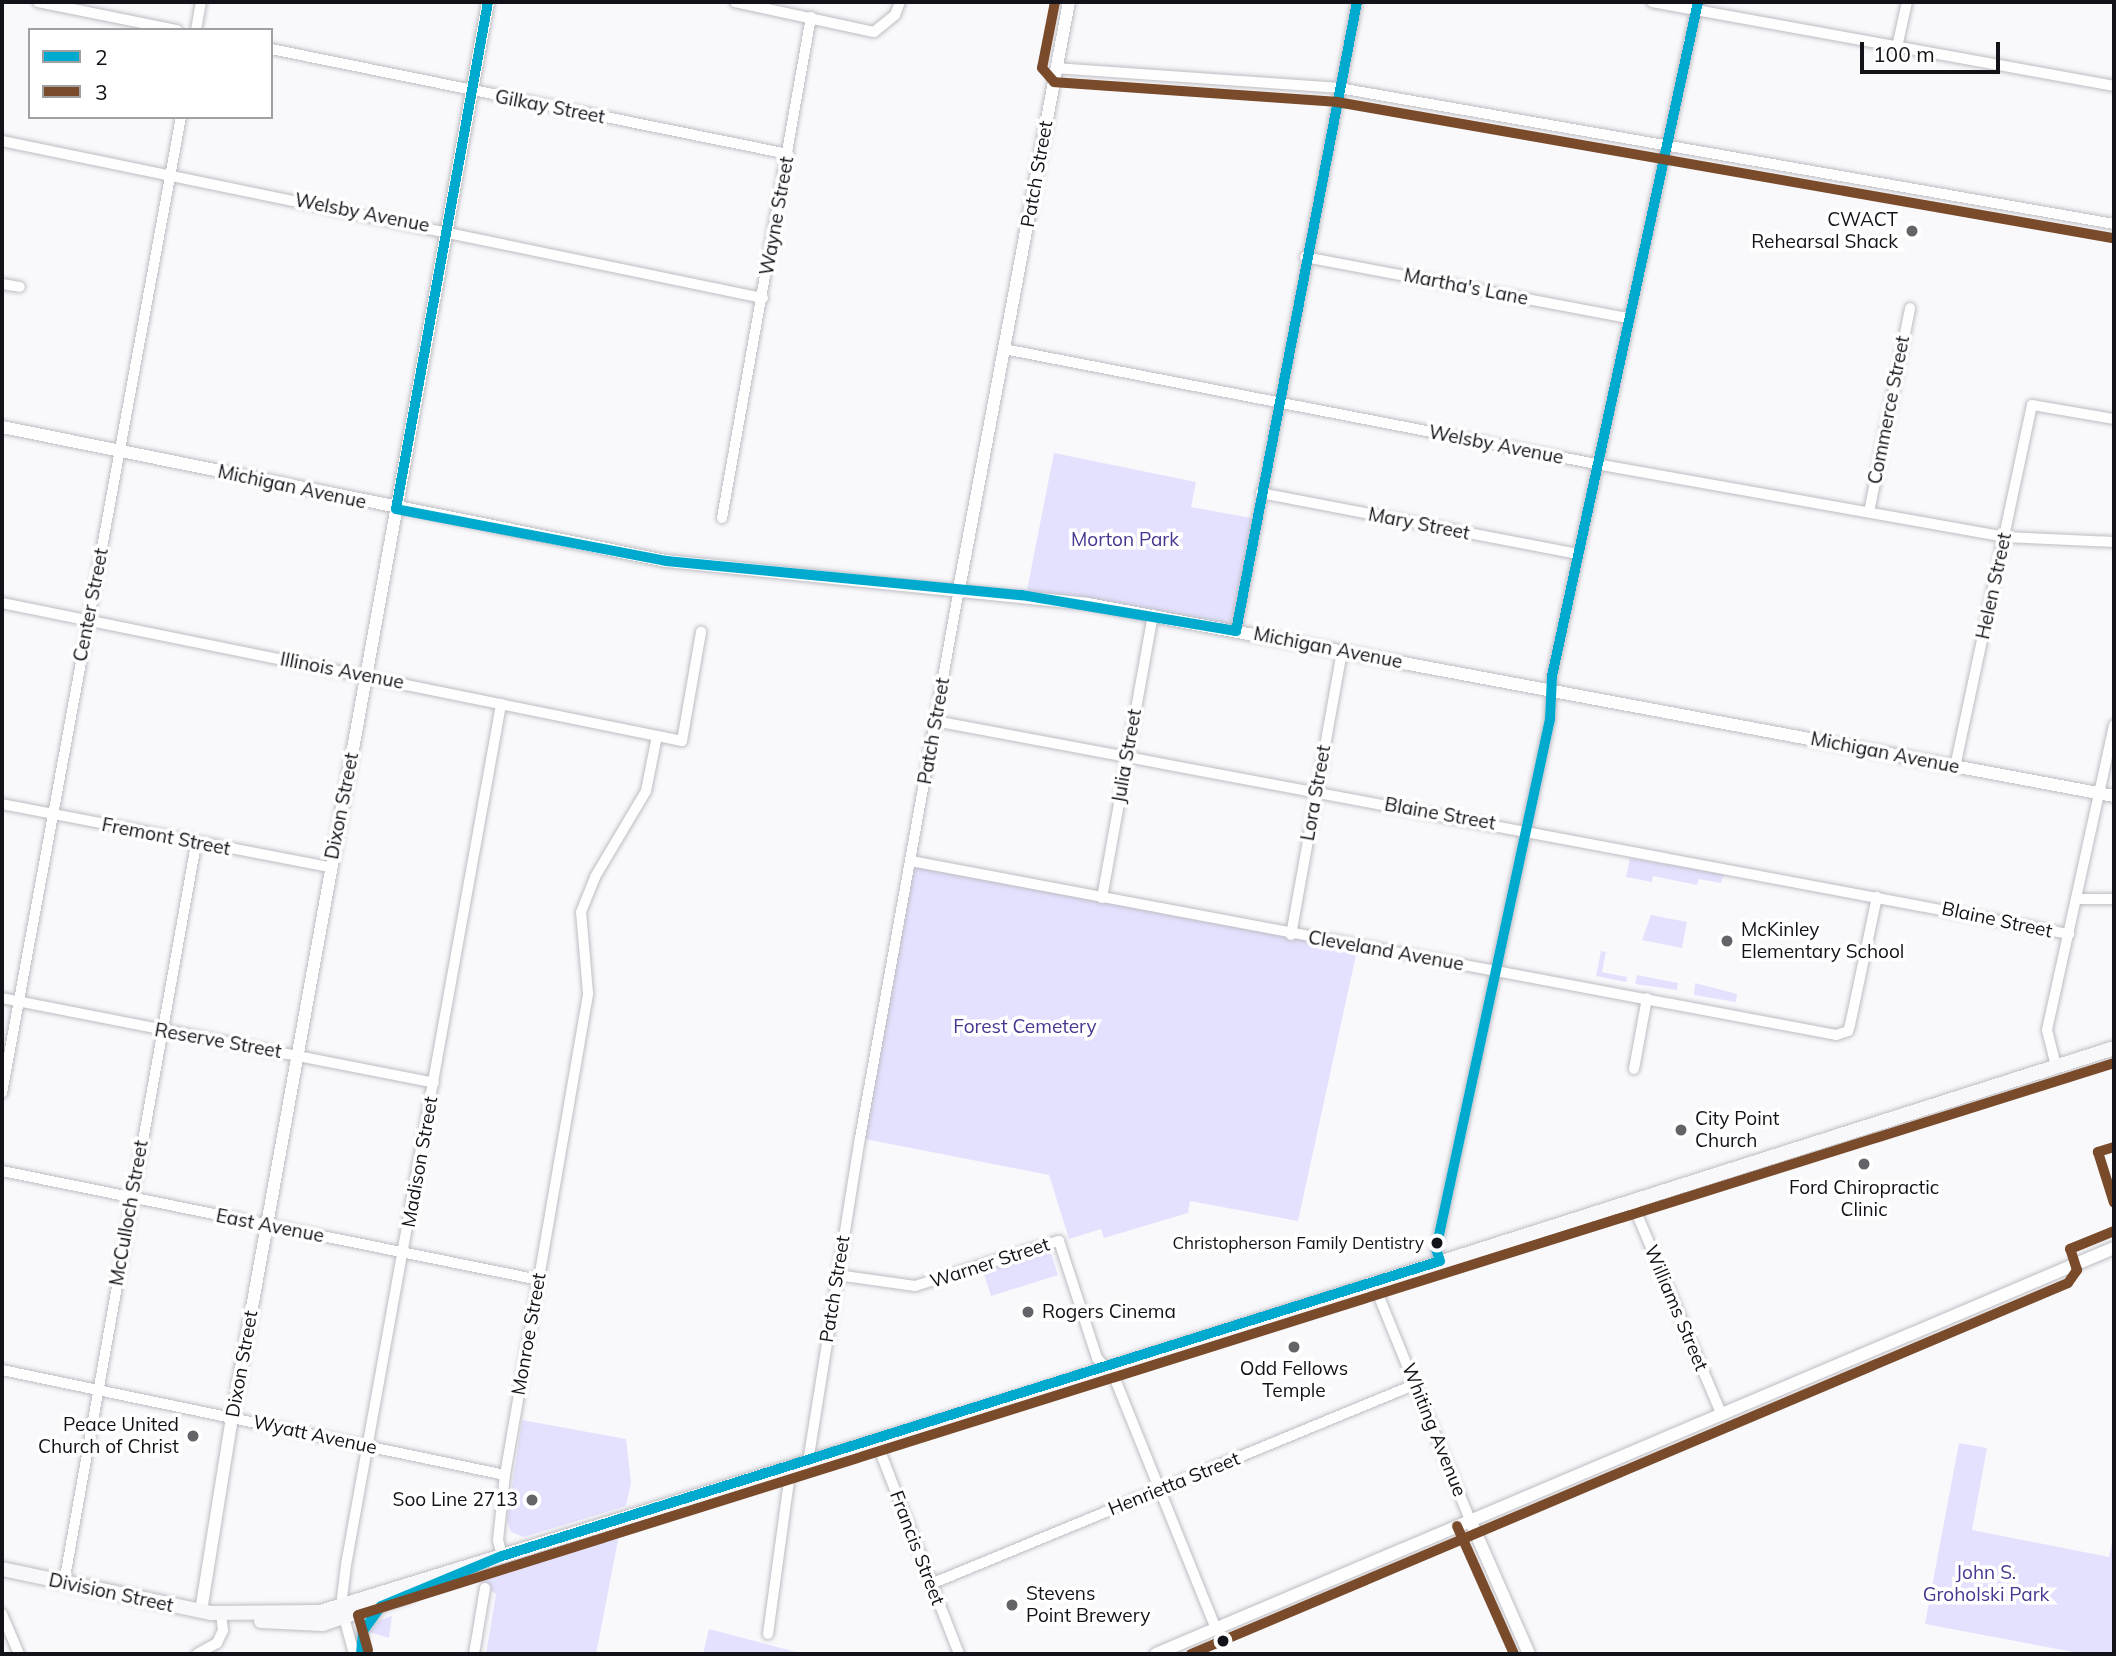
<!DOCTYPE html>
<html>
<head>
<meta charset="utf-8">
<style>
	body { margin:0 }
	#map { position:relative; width:2116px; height:1656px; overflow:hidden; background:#f9f9fc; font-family:Mulish,sans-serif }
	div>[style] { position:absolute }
	.green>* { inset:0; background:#e3e1fe }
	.roads { filter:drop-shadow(0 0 2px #bdbcc2) drop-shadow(0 0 2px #bdbcc2) }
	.minor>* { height:10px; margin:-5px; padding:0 5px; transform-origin:5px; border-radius:5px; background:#fefeff }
	.tertiary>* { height:12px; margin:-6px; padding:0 6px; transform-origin:6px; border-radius:6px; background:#fefeff }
	.secondary>* { height:14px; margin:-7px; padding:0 7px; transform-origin:7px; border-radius:7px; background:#f8f8fa }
	.bus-1>* { height:10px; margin:-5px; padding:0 5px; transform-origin:5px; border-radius:5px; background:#00a9ce }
	.bus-2>* { height:10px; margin:-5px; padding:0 5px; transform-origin:5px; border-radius:5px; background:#7a4b2a }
	.dots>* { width:19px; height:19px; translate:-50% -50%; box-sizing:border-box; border:4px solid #fff; border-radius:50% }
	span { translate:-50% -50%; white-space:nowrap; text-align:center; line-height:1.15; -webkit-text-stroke:7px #fff; paint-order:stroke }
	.bus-label { font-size:17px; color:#121219 }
	.right { translate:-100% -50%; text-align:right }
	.street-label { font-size:19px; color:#121219 }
	.poi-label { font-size:19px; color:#121219 }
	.left { translate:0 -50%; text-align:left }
	.park-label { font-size:19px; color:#483691 }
	.frame { position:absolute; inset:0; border:4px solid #121219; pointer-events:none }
	.legend { position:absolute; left:28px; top:28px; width:245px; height:91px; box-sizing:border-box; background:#fff; border:2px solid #a0a0a3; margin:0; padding:9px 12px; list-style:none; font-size:21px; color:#121219 }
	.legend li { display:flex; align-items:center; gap:14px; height:35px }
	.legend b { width:35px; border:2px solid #a0a0a3 }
	.scale { position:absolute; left:1860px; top:42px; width:140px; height:32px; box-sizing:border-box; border:4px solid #121219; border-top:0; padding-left:9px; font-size:21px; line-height:24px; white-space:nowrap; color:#121219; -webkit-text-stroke:5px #fff; paint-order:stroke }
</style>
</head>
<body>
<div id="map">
	<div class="green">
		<i style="clip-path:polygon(1054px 453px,1196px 482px,1191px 507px,1257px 519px,1236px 631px,1026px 595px)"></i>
		<i style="clip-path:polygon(1630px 858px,1724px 874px,1721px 883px,1699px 879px,1697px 885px,1653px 876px,1652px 882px,1626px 877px)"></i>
		<i style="clip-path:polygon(911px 861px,1291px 935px,1356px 955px,1298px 1221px,1190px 1201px,1188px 1213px,1104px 1238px,1101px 1229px,1069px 1239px,1049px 1175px,860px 1138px)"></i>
		<i style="clip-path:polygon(1651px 915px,1687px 922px,1682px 948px,1642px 940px)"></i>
		<i style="clip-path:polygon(1601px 951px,1606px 952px,1602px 972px,1627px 977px,1626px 982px,1596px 976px)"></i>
		<i style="clip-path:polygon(1637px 975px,1678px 983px,1677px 990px,1635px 984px)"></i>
		<i style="clip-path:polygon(1695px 983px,1737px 994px,1736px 1002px,1694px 995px)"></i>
		<i style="clip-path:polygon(1050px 1250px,1058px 1275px,991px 1296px,983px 1271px)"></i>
		<i style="clip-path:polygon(522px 1420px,626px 1439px,631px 1483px,626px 1506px,524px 1537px,511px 1532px,507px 1520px)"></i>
		<i style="clip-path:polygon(1959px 1443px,1987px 1448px,1972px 1530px,2109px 1557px,2114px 1533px,2112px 1654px,2084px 1654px,1925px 1624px)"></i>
		<i style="clip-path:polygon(620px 1530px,596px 1654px,486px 1654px,496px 1594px,479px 1581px,542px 1552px)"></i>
		<i style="clip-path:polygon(392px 1616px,389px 1638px,369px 1632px,380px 1620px)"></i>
		<i style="clip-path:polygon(709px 1629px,804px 1654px,703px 1654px)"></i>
	</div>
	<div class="roads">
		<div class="minor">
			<i style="left:38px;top:2px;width:142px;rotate:11.4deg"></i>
			<i style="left:735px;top:2px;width:142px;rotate:12.2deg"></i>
			<i style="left:874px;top:32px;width:27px;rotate:-39deg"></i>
			<i style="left:895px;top:15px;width:14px;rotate:-69deg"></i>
			<i style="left:1652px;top:2px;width:470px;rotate:10.3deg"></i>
			<i style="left:196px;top:30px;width:28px;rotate:-80deg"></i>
			<i style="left:1897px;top:47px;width:46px;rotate:-77.5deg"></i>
			<i style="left:271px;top:49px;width:528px;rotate:11.48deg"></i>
			<i style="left:1056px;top:68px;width:284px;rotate:4deg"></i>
			<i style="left:1339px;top:88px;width:787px;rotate:9.95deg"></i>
			<i style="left:2px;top:141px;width:777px;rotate:11.66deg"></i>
			<i style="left:1305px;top:257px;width:328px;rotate:10.7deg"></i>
			<i style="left:2px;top:284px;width:18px;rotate:9deg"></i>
			<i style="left:1004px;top:349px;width:603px;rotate:10.99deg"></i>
			<i style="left:1596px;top:464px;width:415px;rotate:10.1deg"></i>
			<i style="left:2005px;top:537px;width:109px;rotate:2.6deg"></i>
			<i style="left:1261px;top:493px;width:323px;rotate:10.9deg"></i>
			<i style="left:1869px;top:512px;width:208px;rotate:-78.6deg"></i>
			<i style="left:722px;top:518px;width:509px;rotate:-79.93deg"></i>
			<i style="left:2px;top:603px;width:694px;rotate:11.47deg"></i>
			<i style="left:682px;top:741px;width:111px;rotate:-80.1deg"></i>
			<i style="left:1236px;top:631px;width:641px;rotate:-79.11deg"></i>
			<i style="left:935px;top:721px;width:1154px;rotate:10.64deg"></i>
			<i style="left:1955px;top:767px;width:370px;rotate:-78deg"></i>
			<i style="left:2032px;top:405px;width:83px;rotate:9.7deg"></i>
			<i style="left:2px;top:804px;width:334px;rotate:10.9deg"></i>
			<i style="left:911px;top:861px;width:941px;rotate:10.65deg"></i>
			<i style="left:1836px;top:1035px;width:13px;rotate:-18deg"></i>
			<i style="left:1848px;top:1031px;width:6px;rotate:-72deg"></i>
			<i style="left:1850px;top:1025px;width:131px;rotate:-78.1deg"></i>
			<i style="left:1102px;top:898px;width:288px;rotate:-79.8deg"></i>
			<i style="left:2076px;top:899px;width:38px"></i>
			<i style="left:1291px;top:935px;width:289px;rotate:-79.8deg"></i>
			<i style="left:2px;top:998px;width:440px;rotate:11.1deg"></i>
			<i style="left:2056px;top:1066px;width:37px;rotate:-104deg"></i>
			<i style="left:2047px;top:1030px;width:312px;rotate:-77.6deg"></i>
			<i style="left:1634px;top:1069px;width:72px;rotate:-79.6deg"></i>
			<i style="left:2px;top:1093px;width:992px;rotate:-79.61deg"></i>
			<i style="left:2px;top:1171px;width:548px;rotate:11.47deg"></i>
			<i style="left:1631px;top:1200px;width:233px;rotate:67.1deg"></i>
			<i style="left:1440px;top:1261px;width:13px;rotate:-108deg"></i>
			<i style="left:1436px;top:1249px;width:542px;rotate:-77.86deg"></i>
			<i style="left:1550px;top:719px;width:43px;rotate:-87.3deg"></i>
			<i style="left:1552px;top:676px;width:690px;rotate:-77.78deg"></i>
			<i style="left:837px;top:1275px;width:79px;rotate:8deg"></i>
			<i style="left:915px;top:1286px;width:151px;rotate:-17.4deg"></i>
			<i style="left:1059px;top:1241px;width:123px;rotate:72deg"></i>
			<i style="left:1097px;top:1358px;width:28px;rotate:49deg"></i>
			<i style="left:1115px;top:1379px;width:270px;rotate:68deg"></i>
			<i style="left:1373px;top:1282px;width:257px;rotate:67.8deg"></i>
			<i style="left:2px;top:1370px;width:514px;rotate:11.79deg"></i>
			<i style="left:876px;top:1441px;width:229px;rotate:68.7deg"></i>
			<i style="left:808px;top:1462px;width:328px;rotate:-80.9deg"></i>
			<i style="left:860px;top:1138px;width:558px;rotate:-79.78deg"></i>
			<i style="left:502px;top:1556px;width:16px;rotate:-104deg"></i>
			<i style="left:498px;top:1540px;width:65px;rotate:-83.9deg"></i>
			<i style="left:505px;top:1475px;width:489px;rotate:-80.2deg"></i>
			<i style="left:588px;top:993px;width:81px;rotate:-94.9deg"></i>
			<i style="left:581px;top:912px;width:38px;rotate:-68deg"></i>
			<i style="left:595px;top:877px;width:100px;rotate:-59.3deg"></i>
			<i style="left:646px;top:791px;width:56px;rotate:-78.7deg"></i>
			<i style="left:64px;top:1583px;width:751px;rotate:-79.87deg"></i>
			<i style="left:931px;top:1584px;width:525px;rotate:-22.41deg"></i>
			<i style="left:2px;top:1614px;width:43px;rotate:67deg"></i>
			<i style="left:768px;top:1634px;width:170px;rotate:-82.2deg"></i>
			<i style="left:197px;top:1654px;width:23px;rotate:-29deg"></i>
			<i style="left:217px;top:1643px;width:14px;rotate:-65deg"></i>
			<i style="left:223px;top:1630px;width:16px;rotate:-97deg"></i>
			<i style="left:354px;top:1654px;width:50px;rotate:-105.2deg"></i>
			<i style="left:341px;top:1606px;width:41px;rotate:-83deg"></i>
			<i style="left:346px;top:1565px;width:875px;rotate:-79.79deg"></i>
			<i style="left:361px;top:1654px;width:23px;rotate:-85deg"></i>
			<i style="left:363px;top:1631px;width:31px;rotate:-54deg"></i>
			<i style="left:474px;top:1654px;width:67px;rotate:-80.5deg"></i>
		</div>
		<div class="tertiary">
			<i style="left:2px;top:427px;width:677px;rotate:11.41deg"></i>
			<i style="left:666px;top:561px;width:424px;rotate:5.8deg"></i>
			<i style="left:1088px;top:604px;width:1044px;rotate:10.6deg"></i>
			<i style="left:959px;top:589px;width:597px;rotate:-79.39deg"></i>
			<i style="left:1470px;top:1520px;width:146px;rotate:66.2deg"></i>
			<i style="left:201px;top:1611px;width:195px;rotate:-80.9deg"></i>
			<i style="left:232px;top:1418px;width:1439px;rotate:-79.75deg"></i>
			<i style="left:1156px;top:1654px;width:1040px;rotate:-22.97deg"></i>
		</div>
		<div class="secondary">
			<i style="left:2px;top:1569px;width:214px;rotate:11.9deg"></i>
			<i style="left:211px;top:1613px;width:109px;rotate:-0.5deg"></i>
			<i style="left:320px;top:1612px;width:704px;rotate:-17.1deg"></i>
			<i style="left:993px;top:1405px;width:1176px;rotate:-17.66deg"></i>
			<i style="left:261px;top:1621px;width:62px;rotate:2.8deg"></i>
			<i style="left:323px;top:1624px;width:92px;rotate:-19deg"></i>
		</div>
	</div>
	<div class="bus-1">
		<i style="left:488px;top:2px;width:515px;rotate:100.28deg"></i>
		<i style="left:396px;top:509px;width:275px;rotate:10.9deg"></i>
		<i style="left:666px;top:561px;width:357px;rotate:5.5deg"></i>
		<i style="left:1021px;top:595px;width:218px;rotate:9.5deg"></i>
		<i style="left:1236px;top:631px;width:641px;rotate:-79.11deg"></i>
		<i style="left:361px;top:1654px;width:23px;rotate:-85deg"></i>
		<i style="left:363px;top:1631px;width:31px;rotate:-54deg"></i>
		<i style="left:381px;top:1606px;width:131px;rotate:-22.5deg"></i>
		<i style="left:502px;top:1556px;width:983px;rotate:-17.46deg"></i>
		<i style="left:1440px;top:1261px;width:13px;rotate:-108deg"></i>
		<i style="left:1436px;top:1249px;width:542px;rotate:-77.86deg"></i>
		<i style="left:1550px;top:719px;width:43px;rotate:-87.3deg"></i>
		<i style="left:1552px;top:676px;width:690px;rotate:-77.78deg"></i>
	</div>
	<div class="bus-2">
		<i style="left:1055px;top:2px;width:67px;rotate:101.1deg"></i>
		<i style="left:1042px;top:68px;width:18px;rotate:49deg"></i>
		<i style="left:1054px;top:82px;width:284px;rotate:4deg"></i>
		<i style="left:1337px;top:102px;width:787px;rotate:9.95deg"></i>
		<i style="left:2114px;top:1147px;width:17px;rotate:163deg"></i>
		<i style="left:2098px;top:1152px;width:53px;rotate:72.6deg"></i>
		<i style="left:1457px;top:1526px;width:140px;rotate:66deg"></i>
		<i style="left:368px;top:1650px;width:36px;rotate:-106deg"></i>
		<i style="left:358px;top:1615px;width:1841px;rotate:-17.45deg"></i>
		<i style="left:1191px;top:1654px;width:952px;rotate:-22.93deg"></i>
		<i style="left:2068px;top:1283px;width:16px;rotate:-55deg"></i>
		<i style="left:2077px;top:1270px;width:22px;rotate:-108deg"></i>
		<i style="left:2070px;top:1249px;width:48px;rotate:-22.2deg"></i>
	</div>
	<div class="dots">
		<i style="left:1912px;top:231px;background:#636368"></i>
		<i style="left:1727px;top:941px;background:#636368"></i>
		<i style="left:1681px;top:1130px;background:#636368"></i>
		<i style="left:1864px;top:1164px;background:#636368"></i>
		<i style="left:1437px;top:1243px;background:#121219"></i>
		<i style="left:1028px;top:1312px;background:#636368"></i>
		<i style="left:1294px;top:1347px;background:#636368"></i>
		<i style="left:193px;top:1436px;background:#636368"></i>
		<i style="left:532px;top:1500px;background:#636368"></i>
		<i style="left:1012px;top:1605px;background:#636368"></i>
		<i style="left:1223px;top:1641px;background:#121219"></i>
	</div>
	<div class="bus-label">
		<span class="right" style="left:1424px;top:1243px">Christopherson Family Dentistry</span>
	</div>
	<div class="street-label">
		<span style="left:550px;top:107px;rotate:11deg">Gilkay Street</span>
		<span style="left:1037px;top:174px;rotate:-80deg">Patch Street</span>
		<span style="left:362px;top:213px;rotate:11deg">Welsby Avenue</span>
		<span style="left:777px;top:216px;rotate:-80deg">Wayne Street</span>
		<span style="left:1466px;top:287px;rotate:11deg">Martha's Lane</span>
		<span style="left:1889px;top:410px;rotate:-79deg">Commerce Street</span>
		<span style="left:1496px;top:445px;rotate:11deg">Welsby Avenue</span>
		<span style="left:292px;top:487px;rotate:12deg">Michigan Avenue</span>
		<span style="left:1419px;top:524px;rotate:11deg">Mary Street</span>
		<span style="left:1994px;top:586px;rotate:-78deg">Helen Street</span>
		<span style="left:91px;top:605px;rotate:-79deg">Center Street</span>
		<span style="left:1328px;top:648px;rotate:11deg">Michigan Avenue</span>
		<span style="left:342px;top:671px;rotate:11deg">Illinois Avenue</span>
		<span style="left:934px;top:731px;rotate:-80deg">Patch Street</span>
		<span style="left:1885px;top:753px;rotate:11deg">Michigan Avenue</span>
		<span style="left:1127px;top:756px;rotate:-80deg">Julia Street</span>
		<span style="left:1316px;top:793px;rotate:-80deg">Lora Street</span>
		<span style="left:342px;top:806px;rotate:-79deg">Dixon Street</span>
		<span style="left:1440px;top:814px;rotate:10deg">Blaine Street</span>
		<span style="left:166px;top:837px;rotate:11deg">Fremont Street</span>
		<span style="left:1997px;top:920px;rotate:12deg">Blaine Street</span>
		<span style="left:1386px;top:951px;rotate:10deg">Cleveland Avenue</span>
		<span style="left:218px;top:1041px;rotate:10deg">Reserve Street</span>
		<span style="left:420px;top:1162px;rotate:-80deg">Madison Street</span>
		<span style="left:129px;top:1213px;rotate:-80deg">McCulloch Street</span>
		<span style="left:270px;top:1226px;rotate:11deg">East Avenue</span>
		<span style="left:990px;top:1263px;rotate:-18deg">Warner Street</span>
		<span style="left:835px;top:1289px;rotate:-81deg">Patch Street</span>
		<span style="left:1676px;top:1308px;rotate:67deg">Williams Street</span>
		<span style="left:529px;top:1334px;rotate:-80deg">Monroe Street</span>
		<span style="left:242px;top:1364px;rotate:-80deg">Dixon Street</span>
		<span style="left:1434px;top:1430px;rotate:68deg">Whiting Avenue</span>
		<span style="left:315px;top:1435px;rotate:12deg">Wyatt Avenue</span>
		<span style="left:1174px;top:1484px;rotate:-22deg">Henrietta Street</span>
		<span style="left:917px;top:1548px;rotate:69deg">Francis Street</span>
		<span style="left:111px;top:1593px;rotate:12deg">Division Street</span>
	</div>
	<div class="poi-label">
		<span class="right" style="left:1898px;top:231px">CWACT<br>Rehearsal Shack</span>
		<span class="left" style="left:1741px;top:941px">McKinley<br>Elementary School</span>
		<span class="left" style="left:1695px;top:1130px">City Point<br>Church</span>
		<span style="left:1864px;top:1199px">Ford Chiropractic<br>Clinic</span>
		<span class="left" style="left:1042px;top:1312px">Rogers Cinema</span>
		<span style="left:1294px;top:1380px">Odd Fellows<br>Temple</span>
		<span class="right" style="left:179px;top:1436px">Peace United<br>Church of Christ</span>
		<span class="right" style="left:518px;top:1500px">Soo Line 2713</span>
		<span class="left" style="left:1026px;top:1605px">Stevens<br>Point Brewery</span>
	</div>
	<div class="park-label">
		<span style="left:1125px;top:540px">Morton Park</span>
		<span style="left:1025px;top:1027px">Forest Cemetery</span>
		<span style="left:1986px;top:1584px">John S.<br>Groholski Park</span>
	</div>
	<div class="frame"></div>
	<ul class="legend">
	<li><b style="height:9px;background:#00a9ce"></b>2</li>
	<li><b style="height:9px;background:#7a4b2a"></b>3</li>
	</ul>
	<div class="scale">100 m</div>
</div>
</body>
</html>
